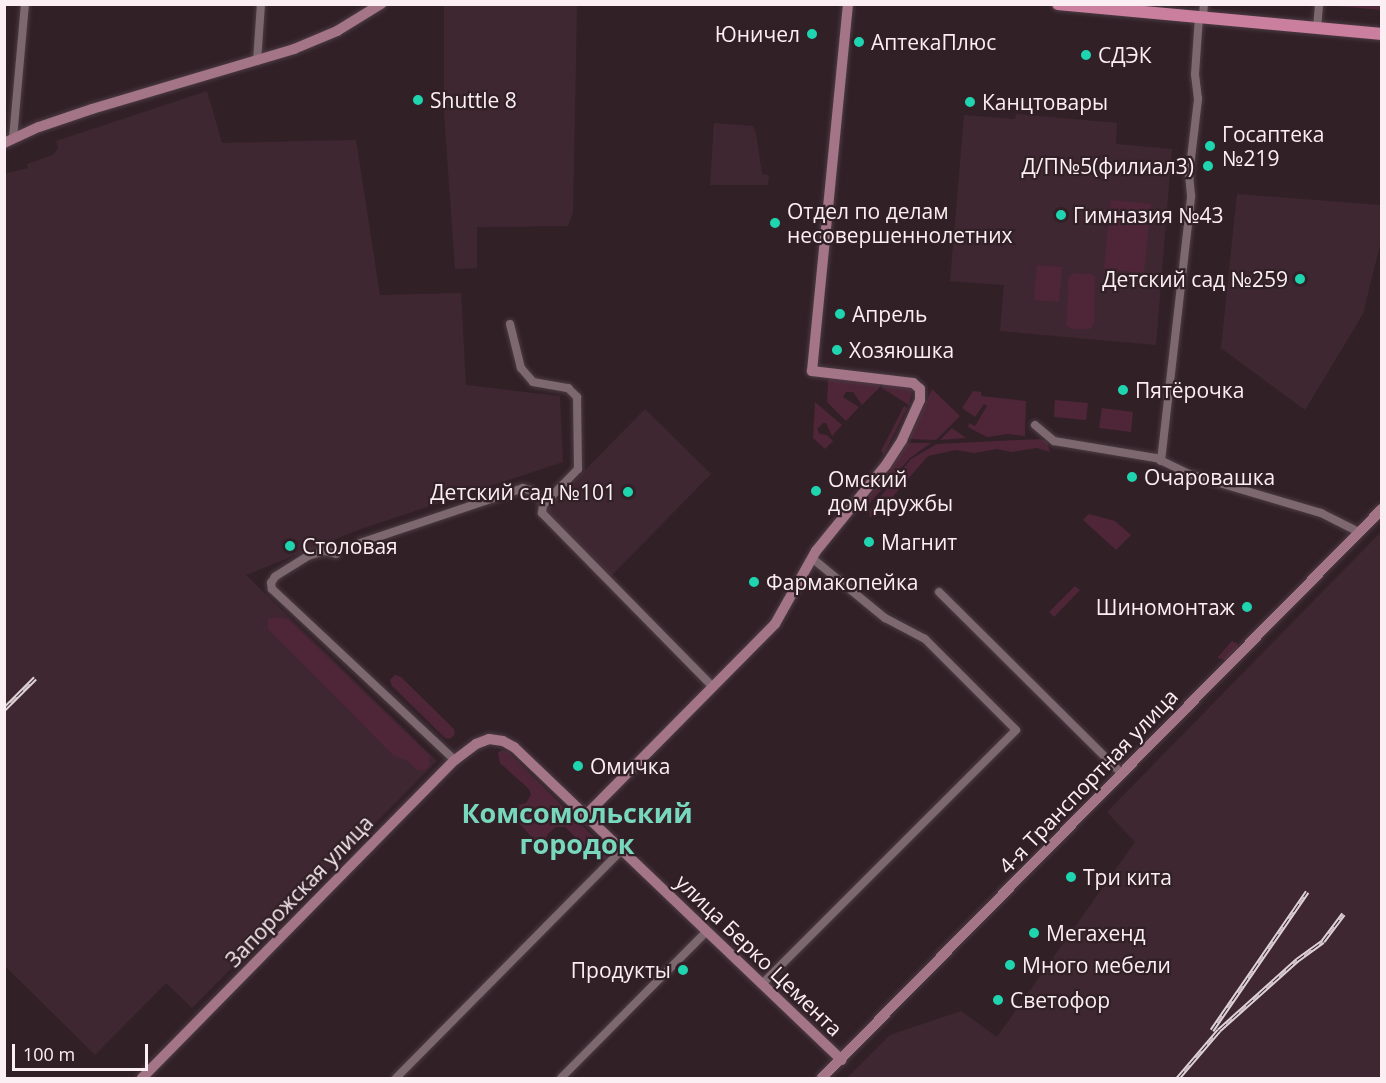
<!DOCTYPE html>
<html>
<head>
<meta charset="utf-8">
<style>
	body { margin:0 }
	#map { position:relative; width:1386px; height:1083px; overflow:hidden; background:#322027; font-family:"Open Sans",sans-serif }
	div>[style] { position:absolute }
	.built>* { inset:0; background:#3f2731 }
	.green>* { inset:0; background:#4e2637 }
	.roads { filter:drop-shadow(0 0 2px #4b3c42) drop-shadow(0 0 2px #4b3c42) }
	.street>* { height:8px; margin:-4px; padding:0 4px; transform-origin:4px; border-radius:4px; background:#7d6870 }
	.secondary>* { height:10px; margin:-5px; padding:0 5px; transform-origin:5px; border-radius:5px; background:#a47487 }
	.primary>* { height:12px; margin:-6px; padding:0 6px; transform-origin:6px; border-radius:6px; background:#ca7f9f }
	.rail>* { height:5px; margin-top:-2.5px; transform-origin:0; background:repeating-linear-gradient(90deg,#322027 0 9px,#dfd2d7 0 18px); box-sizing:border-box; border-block:2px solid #dfd2d7 }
	.dots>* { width:16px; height:16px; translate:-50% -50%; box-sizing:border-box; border:3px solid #322027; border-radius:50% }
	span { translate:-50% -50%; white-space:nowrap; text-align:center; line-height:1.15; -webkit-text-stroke:4.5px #322027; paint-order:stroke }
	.poi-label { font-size:21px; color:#fbeff3 }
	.right { translate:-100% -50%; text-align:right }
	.left { translate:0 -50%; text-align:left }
	.street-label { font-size:21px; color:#fbeff3 }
	.district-label { font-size:27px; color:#77d8bd; font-weight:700 }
	.frame { position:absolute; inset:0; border:6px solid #fbeff3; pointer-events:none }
	.scale { position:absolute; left:12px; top:1044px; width:136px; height:27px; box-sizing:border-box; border:3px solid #fbeff3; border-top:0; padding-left:8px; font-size:18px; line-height:21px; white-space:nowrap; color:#fbeff3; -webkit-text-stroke:4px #322027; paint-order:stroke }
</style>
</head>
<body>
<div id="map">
	<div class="built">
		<i style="clip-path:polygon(444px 5px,577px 5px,573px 212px,568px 226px,477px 227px,477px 268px,455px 269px,444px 112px)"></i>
		<i style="clip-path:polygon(207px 91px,222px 143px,356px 140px,380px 295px,461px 293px,466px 385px,560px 396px,563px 462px,358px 530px,246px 575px,437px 761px,192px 1008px,166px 983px,95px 1055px,5px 966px,4px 174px,28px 168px,27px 164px,53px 155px,58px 148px,56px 141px)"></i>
		<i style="clip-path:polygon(1016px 114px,1117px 123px,1116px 144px,1172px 149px,1156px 345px,1000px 331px,1004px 285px,950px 281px,964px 115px,1015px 119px)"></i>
		<i style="clip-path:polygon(714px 123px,753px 126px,756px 133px,762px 174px,769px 175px,768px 185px,710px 185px)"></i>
		<i style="clip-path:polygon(1237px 194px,1381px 205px,1381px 241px,1363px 314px,1305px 410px,1221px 348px)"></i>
		<i style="clip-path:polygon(645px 409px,711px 474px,611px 576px,545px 511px)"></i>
		<i style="clip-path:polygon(1381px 532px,1381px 1078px,847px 1078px,890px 1035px,961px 1011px,997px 1037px,1135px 842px,1107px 812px)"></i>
	</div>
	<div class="green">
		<i style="clip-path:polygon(1326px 5px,1381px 5px,1381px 10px)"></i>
		<i style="clip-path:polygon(1111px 200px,1151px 204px,1144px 273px,1104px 269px)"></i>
		<i style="clip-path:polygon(1037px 265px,1062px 267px,1059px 302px,1034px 300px)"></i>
		<i style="clip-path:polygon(1074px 273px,1091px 274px,1095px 277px,1094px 324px,1090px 329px,1071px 329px,1067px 325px,1068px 278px)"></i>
		<i style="clip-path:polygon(832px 377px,882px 381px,879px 388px,862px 405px,853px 392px,846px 392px,843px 397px,859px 407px,846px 421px,827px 402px,828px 381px)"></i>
		<i style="clip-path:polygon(884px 382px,913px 388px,909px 405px,882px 388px)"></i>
		<i style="clip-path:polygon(932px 389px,960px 416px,936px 440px,909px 439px)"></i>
		<i style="clip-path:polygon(973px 391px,981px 392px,981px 396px,1026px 401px,1025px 436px,1008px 434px,987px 437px,968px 427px,969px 423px,975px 426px,987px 406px,984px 404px,975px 417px,962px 408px)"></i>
		<i style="clip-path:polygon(1055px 400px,1088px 403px,1086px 420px,1054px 417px)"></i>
		<i style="clip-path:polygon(815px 402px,842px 425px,832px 436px,826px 423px,823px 423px,817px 429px,820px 434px,827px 435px,833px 441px,825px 449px,813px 438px)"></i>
		<i style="clip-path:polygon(904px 406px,907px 408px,884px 454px,881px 451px)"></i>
		<i style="clip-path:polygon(1102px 408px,1133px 412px,1131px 432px,1099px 428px)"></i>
		<i style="clip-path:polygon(952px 428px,966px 438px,940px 440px)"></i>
		<i style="clip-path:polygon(1040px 439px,1047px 441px,1050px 452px,1037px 448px,1011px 452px,997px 449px,974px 453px,956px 450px,928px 456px,875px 517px,870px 517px,869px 511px,911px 459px,937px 444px)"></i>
		<i style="clip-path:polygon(907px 443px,931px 443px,910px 458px,869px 504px,869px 496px,885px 477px)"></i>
		<i style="clip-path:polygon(1089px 514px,1115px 521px,1131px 535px,1116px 550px,1083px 520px)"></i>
		<i style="clip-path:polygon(1075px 586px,1080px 590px,1054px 617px,1049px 612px)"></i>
		<i style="clip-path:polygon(276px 617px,288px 619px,430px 756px,429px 767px,424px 770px,417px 770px,408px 761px,394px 756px,268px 629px,268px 619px)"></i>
		<i style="clip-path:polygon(1232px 641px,1237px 643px,1238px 648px,1227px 660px,1217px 658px)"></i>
		<i style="clip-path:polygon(395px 675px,401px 677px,454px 729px,455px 734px,450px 739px,445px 738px,392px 686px,390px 680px)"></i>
		<i style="clip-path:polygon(502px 750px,508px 752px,606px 849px,607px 859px,599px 860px,565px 827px,556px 827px,548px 834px,544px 842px,541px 844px,536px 842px,511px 814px,516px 806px,526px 803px,531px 795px,529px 789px,500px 763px,498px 753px)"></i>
	</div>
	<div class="roads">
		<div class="street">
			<i style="left:1203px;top:17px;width:13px;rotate:-86deg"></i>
			<i style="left:1317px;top:28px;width:24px;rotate:-85deg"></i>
			<i style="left:257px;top:61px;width:57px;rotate:-86deg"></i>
			<i style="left:13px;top:138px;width:135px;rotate:-84.9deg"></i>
			<i style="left:510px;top:324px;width:45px;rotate:76deg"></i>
			<i style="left:521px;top:368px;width:18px;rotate:49deg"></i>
			<i style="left:533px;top:382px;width:36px;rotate:10deg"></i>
			<i style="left:568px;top:388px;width:13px;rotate:45deg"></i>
			<i style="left:577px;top:397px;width:72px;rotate:89.2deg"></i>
			<i style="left:578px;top:469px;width:50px;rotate:134.2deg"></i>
			<i style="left:543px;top:505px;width:8px;rotate:97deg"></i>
			<i style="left:542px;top:513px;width:244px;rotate:45.5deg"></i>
			<i style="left:1035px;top:425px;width:25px;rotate:40deg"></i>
			<i style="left:1054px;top:441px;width:103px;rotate:9.5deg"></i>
			<i style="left:1156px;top:458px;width:37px;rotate:26deg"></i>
			<i style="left:1189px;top:474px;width:138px;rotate:16.5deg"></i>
			<i style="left:1321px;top:513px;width:42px;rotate:26.6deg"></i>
			<i style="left:1161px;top:461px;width:267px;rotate:-83.5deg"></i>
			<i style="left:1191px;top:196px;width:21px;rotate:-95deg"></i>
			<i style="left:1189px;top:175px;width:77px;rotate:-83.2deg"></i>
			<i style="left:1198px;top:99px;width:25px;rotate:-97deg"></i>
			<i style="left:1195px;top:74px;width:57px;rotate:-86deg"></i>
			<i style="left:360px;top:543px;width:172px;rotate:-18.6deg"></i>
			<i style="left:523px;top:488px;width:9px;rotate:21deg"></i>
			<i style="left:531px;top:491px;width:19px;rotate:36deg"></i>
			<i style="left:336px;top:554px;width:11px;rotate:-165deg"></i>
			<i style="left:325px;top:551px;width:18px;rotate:164deg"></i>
			<i style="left:308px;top:556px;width:39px;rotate:148deg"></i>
			<i style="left:275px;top:577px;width:7px;rotate:124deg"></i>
			<i style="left:271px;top:583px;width:6px;rotate:81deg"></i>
			<i style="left:272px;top:589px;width:250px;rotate:43.1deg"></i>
			<i style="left:939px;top:592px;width:258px;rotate:44.8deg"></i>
			<i style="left:762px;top:984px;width:359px;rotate:-45deg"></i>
			<i style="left:1016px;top:730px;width:129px;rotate:-135deg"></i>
			<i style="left:925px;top:639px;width:45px;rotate:-152.3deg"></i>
			<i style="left:885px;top:618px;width:94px;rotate:-140.6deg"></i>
			<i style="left:396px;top:1078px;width:321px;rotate:-45.3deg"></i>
			<i style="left:561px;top:1078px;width:207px;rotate:-45.2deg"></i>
		</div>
		<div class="secondary">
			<i style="left:4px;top:143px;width:38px;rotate:-25deg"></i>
			<i style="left:39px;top:127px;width:56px;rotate:-18.8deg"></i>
			<i style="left:92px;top:109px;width:211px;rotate:-16.5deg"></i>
			<i style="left:294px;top:49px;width:47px;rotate:-22.7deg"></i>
			<i style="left:337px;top:31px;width:52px;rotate:-31.5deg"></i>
			<i style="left:585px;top:816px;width:270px;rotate:-45.3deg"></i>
			<i style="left:775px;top:624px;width:84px;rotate:-60.7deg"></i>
			<i style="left:816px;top:551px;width:111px;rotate:-50.9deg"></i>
			<i style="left:886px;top:465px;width:30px;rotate:-57deg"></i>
			<i style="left:902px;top:440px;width:44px;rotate:-65.8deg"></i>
			<i style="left:920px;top:400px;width:11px;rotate:-90deg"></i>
			<i style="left:920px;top:389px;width:9px;rotate:-139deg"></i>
			<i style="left:913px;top:383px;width:102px;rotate:-173.2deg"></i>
			<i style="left:812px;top:371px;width:369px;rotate:-84.4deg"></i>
			<i style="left:142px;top:1078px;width:446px;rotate:-45.5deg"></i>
			<i style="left:455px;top:760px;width:26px;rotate:-37deg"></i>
			<i style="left:476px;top:744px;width:14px;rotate:-21deg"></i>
			<i style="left:489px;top:739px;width:14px;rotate:8deg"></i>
			<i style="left:503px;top:741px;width:13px;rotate:29deg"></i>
			<i style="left:514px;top:747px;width:453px;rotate:43.7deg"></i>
			<i style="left:822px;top:1078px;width:798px;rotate:-45.46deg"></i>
		</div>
		<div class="primary">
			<i style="left:1058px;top:4px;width:325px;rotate:5.3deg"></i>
		</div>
	</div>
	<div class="rail">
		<i style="left:4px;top:709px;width:44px;rotate:-45deg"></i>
		<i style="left:1212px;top:1030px;width:168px;rotate:-55.5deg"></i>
		<i style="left:1178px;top:1078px;width:63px;rotate:-49.5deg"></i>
		<i style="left:1219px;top:1030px;width:105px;rotate:-41.9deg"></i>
		<i style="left:1297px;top:960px;width:32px;rotate:-36deg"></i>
		<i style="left:1323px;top:941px;width:34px;rotate:-53deg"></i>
	</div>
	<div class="dots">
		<i style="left:812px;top:34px;background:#1fd5b0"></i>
		<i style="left:859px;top:42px;background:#1fd5b0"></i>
		<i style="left:1086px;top:55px;background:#1fd5b0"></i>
		<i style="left:418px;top:100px;background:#1fd5b0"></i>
		<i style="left:970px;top:102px;background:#1fd5b0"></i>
		<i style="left:1210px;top:146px;background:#1fd5b0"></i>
		<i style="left:1208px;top:166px;background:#1fd5b0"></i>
		<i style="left:1061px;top:215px;background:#1fd5b0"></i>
		<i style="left:775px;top:223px;background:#1fd5b0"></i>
		<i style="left:1300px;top:279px;background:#1fd5b0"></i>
		<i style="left:840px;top:314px;background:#1fd5b0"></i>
		<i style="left:837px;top:350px;background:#1fd5b0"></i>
		<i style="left:1123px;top:390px;background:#1fd5b0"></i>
		<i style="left:1132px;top:477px;background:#1fd5b0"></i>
		<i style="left:816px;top:491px;background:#1fd5b0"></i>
		<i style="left:628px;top:492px;background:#1fd5b0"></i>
		<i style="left:869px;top:542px;background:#1fd5b0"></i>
		<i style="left:290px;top:546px;background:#1fd5b0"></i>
		<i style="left:754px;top:582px;background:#1fd5b0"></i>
		<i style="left:1247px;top:607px;background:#1fd5b0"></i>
		<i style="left:578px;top:766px;background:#1fd5b0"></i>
		<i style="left:1071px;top:877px;background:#1fd5b0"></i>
		<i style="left:1034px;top:933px;background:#1fd5b0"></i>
		<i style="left:1010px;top:965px;background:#1fd5b0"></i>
		<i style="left:683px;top:970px;background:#1fd5b0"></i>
		<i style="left:998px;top:1000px;background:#1fd5b0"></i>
	</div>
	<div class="poi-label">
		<span class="right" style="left:800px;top:34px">Юничел</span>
		<span class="left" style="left:871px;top:42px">АптекаПлюс</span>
		<span class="left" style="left:1098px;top:55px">СДЭК</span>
		<span class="left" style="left:430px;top:100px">Shuttle 8</span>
		<span class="left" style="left:982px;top:102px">Канцтовары</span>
		<span class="left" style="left:1222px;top:146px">Госаптека<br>№219</span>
		<span class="right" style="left:1194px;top:166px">Д/П№5(филиал3)</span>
		<span class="left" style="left:787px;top:223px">Отдел по делам<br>несовершеннолетних</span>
		<span class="left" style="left:1073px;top:215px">Гимназия №43</span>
		<span class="right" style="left:1288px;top:279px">Детский сад №259</span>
		<span class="left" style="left:852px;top:314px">Апрель</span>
		<span class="left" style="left:849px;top:350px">Хозяюшка</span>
		<span class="left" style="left:1135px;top:390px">Пятёрочка</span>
		<span class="left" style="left:1144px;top:477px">Очаровашка</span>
		<span class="left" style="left:828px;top:491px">Омский<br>дом дружбы</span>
		<span class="right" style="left:616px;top:492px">Детский сад №101</span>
		<span class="left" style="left:881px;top:542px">Магнит</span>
		<span class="left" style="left:302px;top:546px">Столовая</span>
		<span class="left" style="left:766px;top:582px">Фармакопейка</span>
		<span class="right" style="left:1235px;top:607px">Шиномонтаж</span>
		<span class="left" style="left:590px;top:766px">Омичка</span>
		<span class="left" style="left:1083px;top:877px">Три кита</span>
		<span class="left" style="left:1046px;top:933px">Мегахенд</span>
		<span class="left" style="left:1022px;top:965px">Много мебели</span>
		<span class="right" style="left:671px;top:970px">Продукты</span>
		<span class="left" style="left:1010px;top:1000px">Светофор</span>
	</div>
	<div class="street-label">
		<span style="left:1088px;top:781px;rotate:-46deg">4-я Транспортная улица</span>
		<span style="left:299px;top:891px;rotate:-46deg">Запорожская улица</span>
		<span style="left:759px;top:955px;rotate:44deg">улица Берко Цемента</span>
	</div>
	<div class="district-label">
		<span style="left:577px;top:828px">Комсомольский<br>городок</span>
	</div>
	<div class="frame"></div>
	<div class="scale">100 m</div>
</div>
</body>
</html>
